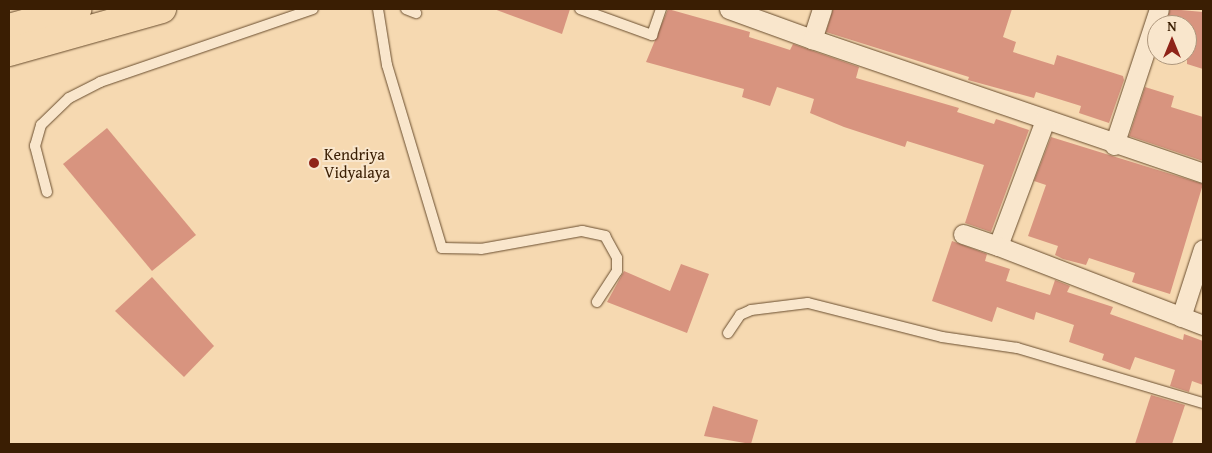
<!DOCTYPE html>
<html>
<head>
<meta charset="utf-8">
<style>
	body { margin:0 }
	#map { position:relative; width:1212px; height:453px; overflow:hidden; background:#f6d9b1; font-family:"Gentium Book Plus",serif }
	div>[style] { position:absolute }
	.building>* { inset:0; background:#d8947f }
	.roads { filter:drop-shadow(0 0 1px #694d2e) drop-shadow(0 0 1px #694d2e) }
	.lane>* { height:10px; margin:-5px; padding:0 5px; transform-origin:5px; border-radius:5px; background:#f9e6cc }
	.street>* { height:19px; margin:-9.5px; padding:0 9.5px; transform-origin:9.5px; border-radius:9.5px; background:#f9e6cc }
	.primary>* { height:28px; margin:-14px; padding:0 14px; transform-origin:14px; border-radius:14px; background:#f6d9b1 }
	.dots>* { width:14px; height:14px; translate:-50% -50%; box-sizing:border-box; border:2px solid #f9e6cc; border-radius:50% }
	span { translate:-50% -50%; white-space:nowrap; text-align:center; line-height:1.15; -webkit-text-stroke:4px #f9e6cc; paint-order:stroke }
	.poi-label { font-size:16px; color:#3a1e03 }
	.left { translate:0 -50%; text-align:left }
	.frame { position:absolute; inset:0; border:10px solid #3a1e03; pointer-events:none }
	.north { position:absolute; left:1147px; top:15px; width:50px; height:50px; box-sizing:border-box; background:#f9e6cc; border:1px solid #ad967c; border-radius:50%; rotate:0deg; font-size:14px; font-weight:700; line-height:20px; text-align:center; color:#3a1e03 }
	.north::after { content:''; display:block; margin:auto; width:18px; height:22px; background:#8f2418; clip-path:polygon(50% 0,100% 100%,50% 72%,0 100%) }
</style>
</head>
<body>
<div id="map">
	<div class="building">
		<i style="clip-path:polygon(494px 9px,570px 9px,562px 34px)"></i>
		<i style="clip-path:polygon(668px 9px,750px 32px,749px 37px,790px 50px,793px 44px,859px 67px,856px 78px,959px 108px,957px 112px,994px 124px,996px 119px,1029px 130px,991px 232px,965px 223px,984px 165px,907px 141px,905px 147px,844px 127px,810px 113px,814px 99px,777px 87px,770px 106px,742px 97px,744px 89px,646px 62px)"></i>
		<i style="clip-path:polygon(833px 9px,1012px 9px,1003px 37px,1016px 42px,1013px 52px,1054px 65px,1057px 55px,1123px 76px,1124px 80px,1109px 123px,1079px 113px,1081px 106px,1036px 92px,1034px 98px,968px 80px,969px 77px,826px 32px)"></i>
		<i style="clip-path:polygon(1170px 9px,1203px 12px,1203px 69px,1187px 64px,1187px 25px,1166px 25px)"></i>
		<i style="clip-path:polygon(1145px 87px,1174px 96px,1171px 107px,1203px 117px,1203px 161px,1129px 136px)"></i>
		<i style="clip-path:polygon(107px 128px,196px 235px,152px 271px,63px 164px)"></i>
		<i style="clip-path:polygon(1051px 137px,1203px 184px,1170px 294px,1132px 282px,1135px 273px,1089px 258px,1086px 265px,1063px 259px,1055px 255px,1058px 246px,1028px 236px,1046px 185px,1034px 181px)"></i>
		<i style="clip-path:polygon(952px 241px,987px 254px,985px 261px,1010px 269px,1006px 281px,1050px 295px,1055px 280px,1070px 286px,1067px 292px,1113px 307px,1110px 314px,1183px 340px,1184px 334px,1203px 341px,1203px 385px,1192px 381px,1189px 392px,1170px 386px,1175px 370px,1135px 357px,1130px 370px,1102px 360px,1104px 354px,1069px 342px,1074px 325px,1036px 312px,1034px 320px,997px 307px,992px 322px,932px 301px)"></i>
		<i style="clip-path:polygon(681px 264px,709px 274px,687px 333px,607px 302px,624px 271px,670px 291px)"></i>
		<i style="clip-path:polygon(152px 277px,214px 346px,184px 377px,115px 311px)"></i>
		<i style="clip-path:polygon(1151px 395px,1185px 405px,1172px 444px,1135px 444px)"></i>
		<i style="clip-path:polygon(713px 406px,758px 420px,751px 444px,704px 436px)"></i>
	</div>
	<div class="roads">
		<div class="lane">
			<i style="left:378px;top:9px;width:57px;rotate:80.9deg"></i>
			<i style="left:387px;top:65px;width:191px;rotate:73.3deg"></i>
			<i style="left:442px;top:248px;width:39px;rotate:1deg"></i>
			<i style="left:481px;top:249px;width:103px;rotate:-10.1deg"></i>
			<i style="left:582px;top:231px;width:24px;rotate:12deg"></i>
			<i style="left:605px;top:236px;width:25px;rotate:61deg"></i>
			<i style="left:617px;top:258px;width:13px;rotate:90deg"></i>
			<i style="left:617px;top:271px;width:37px;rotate:123deg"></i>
			<i style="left:406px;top:9px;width:11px;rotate:22deg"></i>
			<i style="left:580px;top:9px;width:77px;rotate:19.9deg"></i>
			<i style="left:652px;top:35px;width:28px;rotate:-71deg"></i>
			<i style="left:47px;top:192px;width:48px;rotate:-104.6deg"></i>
			<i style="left:35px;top:146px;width:22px;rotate:-74deg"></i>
			<i style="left:41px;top:125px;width:39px;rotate:-44deg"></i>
			<i style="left:69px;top:98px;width:35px;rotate:-27deg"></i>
			<i style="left:100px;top:82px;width:225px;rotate:-18.9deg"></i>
			<i style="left:728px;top:333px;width:22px;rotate:-56deg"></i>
			<i style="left:740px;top:315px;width:12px;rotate:-24deg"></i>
			<i style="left:751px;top:310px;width:57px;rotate:-7deg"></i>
			<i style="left:808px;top:303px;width:138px;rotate:14.2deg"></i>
			<i style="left:942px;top:337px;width:76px;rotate:8.3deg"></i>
			<i style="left:1017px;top:348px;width:194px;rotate:16.5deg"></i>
		</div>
		<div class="street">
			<i style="left:729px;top:9px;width:88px;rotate:19.9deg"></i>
			<i style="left:822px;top:9px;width:32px;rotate:108deg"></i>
			<i style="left:812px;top:39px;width:413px;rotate:18.9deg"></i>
			<i style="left:1045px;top:120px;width:134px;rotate:110.5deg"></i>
			<i style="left:998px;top:246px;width:220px;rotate:21.1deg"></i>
			<i style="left:1114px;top:145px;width:143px;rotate:-71.7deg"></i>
			<i style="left:963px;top:234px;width:37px;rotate:19deg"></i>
			<i style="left:1181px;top:317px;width:71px;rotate:-72.1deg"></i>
		</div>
		<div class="primary">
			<i style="left:9px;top:28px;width:71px;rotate:-15.6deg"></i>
			<i style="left:9px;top:52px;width:159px;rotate:-15.7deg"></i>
		</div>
	</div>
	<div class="dots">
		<i style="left:314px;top:163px;background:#8f2418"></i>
	</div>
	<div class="poi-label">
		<span class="left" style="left:324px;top:163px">Kendriya<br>Vidyalaya</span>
	</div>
	<div class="frame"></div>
	<div class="north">N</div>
</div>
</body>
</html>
